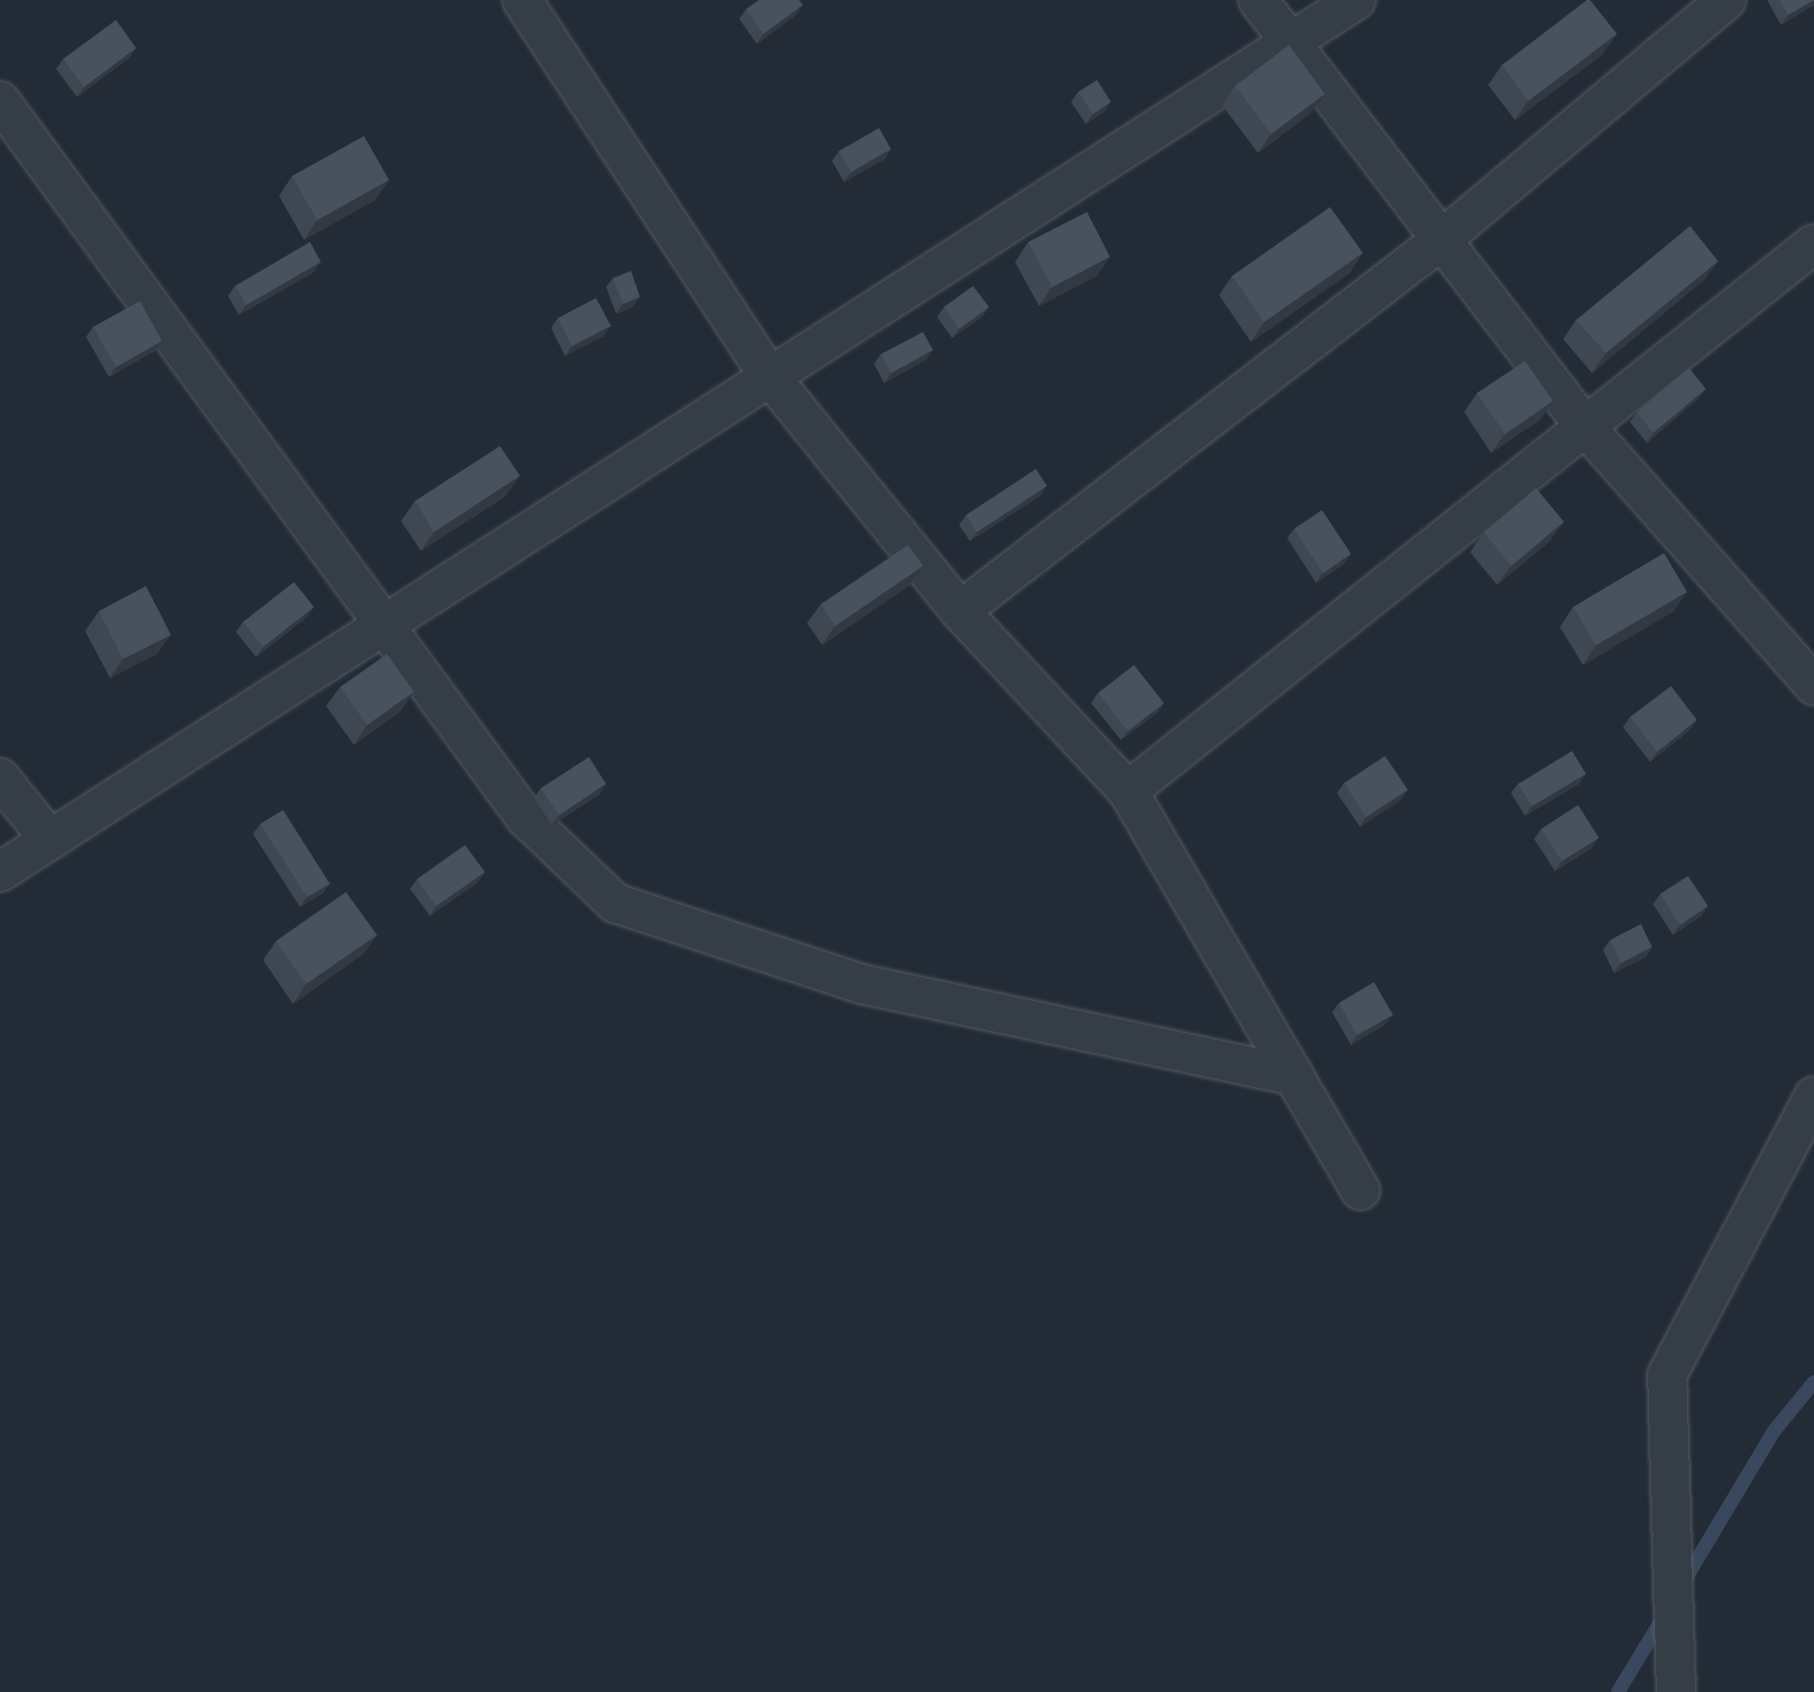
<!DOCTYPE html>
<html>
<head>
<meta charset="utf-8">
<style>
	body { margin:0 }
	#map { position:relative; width:1814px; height:1692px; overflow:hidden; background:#222b36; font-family:Helvetica,sans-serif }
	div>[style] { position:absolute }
	.stream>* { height:14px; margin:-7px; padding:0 7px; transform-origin:7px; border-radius:7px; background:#39485e }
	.roads { filter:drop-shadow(0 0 2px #535a64) drop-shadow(0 0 2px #535a64) }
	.street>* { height:38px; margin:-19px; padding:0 19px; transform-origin:19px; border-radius:19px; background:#353d46 }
	.wall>* { inset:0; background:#3e4752 }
	.shaded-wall>* { inset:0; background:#323942 }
	.building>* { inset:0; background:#48525f }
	span { translate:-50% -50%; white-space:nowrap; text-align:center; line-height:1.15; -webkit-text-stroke:6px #1b222b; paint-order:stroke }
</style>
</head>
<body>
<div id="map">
	<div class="stream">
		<i style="left:1683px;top:1583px;width:177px;rotate:-59.1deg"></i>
		<i style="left:1774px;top:1431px;width:63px;rotate:-50.8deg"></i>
		<i style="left:1618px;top:1692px;width:89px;rotate:-58.8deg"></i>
	</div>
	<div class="roads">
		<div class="street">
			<i style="left:522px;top:0;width:448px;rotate:56.7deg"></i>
			<i style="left:768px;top:374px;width:305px;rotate:51deg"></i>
			<i style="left:960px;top:611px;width:246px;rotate:47deg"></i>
			<i style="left:1128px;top:791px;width:462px;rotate:59.8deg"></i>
			<i style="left:1258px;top:0;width:534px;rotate:52.53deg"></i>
			<i style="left:1583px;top:424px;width:349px;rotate:48.5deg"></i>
			<i style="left:0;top:101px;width:888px;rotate:53.75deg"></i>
			<i style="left:525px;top:817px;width:124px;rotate:43.7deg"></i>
			<i style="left:615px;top:903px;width:260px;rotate:18.2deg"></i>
			<i style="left:862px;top:984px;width:442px;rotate:12deg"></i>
			<i style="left:960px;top:611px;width:606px;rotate:-37.63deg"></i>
			<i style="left:1440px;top:241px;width:374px;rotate:-40.1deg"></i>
			<i style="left:0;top:778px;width:80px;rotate:51.1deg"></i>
			<i style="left:1128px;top:791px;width:877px;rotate:-38.57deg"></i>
			<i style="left:0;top:872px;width:1612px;rotate:-32.74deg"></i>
			<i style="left:1676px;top:1692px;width:317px;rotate:-91.6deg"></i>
			<i style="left:1667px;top:1375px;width:315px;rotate:-62.2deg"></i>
		</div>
	</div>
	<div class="wall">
		<i style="clip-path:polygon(1767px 0,1814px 0,1814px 5px,1781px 25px)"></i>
		<i style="clip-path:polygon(746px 9px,796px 15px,757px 44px,739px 19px)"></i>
		<i style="clip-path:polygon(136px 48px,129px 58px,77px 97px,56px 69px,63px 59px)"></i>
		<i style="clip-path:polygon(1603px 54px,1515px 120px,1488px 85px,1502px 65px)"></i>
		<i style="clip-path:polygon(1235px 86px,1311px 113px,1258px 153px,1222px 105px)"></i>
		<i style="clip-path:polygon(1078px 92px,1104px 112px,1086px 124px,1071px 102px)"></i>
		<i style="clip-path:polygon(891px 149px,885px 159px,844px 182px,832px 161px,839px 151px)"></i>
		<i style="clip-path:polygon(292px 176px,389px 180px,375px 200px,304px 240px,279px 196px)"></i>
		<i style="clip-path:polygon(1028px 242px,1097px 276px,1039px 306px,1015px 262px)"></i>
		<i style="clip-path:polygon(1718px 261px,1704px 280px,1592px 373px,1563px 339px,1576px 320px)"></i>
		<i style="clip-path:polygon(314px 272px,239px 315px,228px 296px,235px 286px)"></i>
		<i style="clip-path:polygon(1350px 273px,1251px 342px,1219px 295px,1232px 276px)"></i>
		<i style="clip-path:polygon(613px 278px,633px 307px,616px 314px,606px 287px)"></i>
		<i style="clip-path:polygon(944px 307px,989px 307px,982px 317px,952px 338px,937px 317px)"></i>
		<i style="clip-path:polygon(558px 318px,604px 336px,565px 356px,551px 328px)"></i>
		<i style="clip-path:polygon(93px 327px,162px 341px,155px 351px,109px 377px,86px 337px)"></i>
		<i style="clip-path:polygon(881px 354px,926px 360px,884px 383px,874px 364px)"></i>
		<i style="clip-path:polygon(1477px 393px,1553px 401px,1540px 420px,1491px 453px,1464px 412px)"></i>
		<i style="clip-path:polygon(1699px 398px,1647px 443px,1630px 422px,1637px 412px)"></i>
		<i style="clip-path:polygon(506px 496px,421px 551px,401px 521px,415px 501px)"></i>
		<i style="clip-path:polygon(1040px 496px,970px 541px,959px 525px,966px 515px)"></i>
		<i style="clip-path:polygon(1294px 529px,1344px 564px,1316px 583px,1287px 538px)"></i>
		<i style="clip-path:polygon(1484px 532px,1550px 541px,1497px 585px,1470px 552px)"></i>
		<i style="clip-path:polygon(923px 566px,909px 586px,822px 645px,807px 623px,821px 604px)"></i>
		<i style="clip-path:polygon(314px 607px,307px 617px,256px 657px,236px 632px,243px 622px)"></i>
		<i style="clip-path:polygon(1573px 607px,1674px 611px,1583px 665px,1560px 627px)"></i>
		<i style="clip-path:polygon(99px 611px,157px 654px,110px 678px,85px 631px)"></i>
		<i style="clip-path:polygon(340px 687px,401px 711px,354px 745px,326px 706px)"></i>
		<i style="clip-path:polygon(1098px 693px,1164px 703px,1157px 713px,1121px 740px,1091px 703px)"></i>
		<i style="clip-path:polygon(1630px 717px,1690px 730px,1650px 762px,1623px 727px)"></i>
		<i style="clip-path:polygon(1344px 783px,1401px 800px,1360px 827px,1337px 793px)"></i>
		<i style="clip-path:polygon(1518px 784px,1579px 784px,1525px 816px,1511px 793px)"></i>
		<i style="clip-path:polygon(541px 788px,600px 794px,552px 825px,534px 798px)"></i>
		<i style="clip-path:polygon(260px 824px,323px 893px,300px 907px,253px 834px)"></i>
		<i style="clip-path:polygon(1541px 829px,1592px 848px,1555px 871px,1534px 839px)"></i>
		<i style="clip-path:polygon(485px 872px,478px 882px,430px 916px,410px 889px,417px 879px)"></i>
		<i style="clip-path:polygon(1660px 894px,1708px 906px,1701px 916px,1673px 935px,1653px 904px)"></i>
		<i style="clip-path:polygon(377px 935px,363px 954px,293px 1004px,263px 960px,276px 941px)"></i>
		<i style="clip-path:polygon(1610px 940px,1652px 947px,1646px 957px,1614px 973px,1603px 950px)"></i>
		<i style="clip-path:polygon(1339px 1003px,1386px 1024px,1351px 1045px,1332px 1012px)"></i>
	</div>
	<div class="shaded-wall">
		<i style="clip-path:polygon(1814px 0,1814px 5px,1781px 25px,1788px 15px)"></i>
		<i style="clip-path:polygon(803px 5px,796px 15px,757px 44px,763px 34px)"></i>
		<i style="clip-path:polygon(1617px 34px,1603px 54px,1515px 120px,1528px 101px)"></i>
		<i style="clip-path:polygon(136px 48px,129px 58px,77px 97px,84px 87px)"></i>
		<i style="clip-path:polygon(1325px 94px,1311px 113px,1258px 153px,1271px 134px)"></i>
		<i style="clip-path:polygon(1111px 102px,1104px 112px,1086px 124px,1093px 114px)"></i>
		<i style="clip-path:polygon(891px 149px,885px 159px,844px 182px,851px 172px)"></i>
		<i style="clip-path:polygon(389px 180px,375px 200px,304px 240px,317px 220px)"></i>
		<i style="clip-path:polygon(1363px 253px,1350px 273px,1251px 342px,1264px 322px)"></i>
		<i style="clip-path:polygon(1110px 257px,1097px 276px,1039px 306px,1052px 287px)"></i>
		<i style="clip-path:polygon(1718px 261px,1704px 280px,1592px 373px,1606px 353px)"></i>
		<i style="clip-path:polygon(321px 262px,314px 272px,239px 315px,246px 305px)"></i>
		<i style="clip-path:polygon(640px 297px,633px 307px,616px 314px,623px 304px)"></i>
		<i style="clip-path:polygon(989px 307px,982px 317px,952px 338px,959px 329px)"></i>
		<i style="clip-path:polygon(611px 326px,604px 336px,565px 356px,572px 346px)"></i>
		<i style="clip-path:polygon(162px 341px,155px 351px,109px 377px,116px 367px)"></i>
		<i style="clip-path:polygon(933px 350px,926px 360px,884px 383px,891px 373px)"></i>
		<i style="clip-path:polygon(1706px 389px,1699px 398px,1647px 443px,1653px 433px)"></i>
		<i style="clip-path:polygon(1553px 401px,1540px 420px,1491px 453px,1505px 434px)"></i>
		<i style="clip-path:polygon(520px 476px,506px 496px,421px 551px,434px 532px)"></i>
		<i style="clip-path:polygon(1047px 486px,1040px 496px,970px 541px,977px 532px)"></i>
		<i style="clip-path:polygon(1564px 522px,1550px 541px,1497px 585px,1511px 566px)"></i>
		<i style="clip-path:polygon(1351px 554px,1344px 564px,1316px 583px,1323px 573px)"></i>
		<i style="clip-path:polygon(923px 566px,909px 586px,822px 645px,835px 626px)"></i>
		<i style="clip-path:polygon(1687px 592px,1674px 611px,1583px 665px,1596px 645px)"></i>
		<i style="clip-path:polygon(314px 607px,307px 617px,256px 657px,263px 647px)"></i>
		<i style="clip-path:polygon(171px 635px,157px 654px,110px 678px,123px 659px)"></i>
		<i style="clip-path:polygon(414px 692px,401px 711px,354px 745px,367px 725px)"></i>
		<i style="clip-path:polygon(1164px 703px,1157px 713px,1121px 740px,1128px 731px)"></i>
		<i style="clip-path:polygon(1697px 720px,1690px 730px,1650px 762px,1657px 752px)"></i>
		<i style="clip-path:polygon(1586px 774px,1579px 784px,1525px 816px,1532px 806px)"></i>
		<i style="clip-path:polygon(606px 784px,600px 794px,552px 825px,559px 815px)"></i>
		<i style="clip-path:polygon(1408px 790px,1401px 800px,1360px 827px,1366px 817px)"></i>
		<i style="clip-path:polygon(1599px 838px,1592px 848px,1555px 871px,1562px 861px)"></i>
		<i style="clip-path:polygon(485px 872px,478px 882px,430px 916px,436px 906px)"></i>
		<i style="clip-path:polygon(330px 884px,323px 893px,300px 907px,307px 897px)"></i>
		<i style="clip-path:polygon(1708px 906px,1701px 916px,1673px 935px,1680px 925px)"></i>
		<i style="clip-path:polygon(377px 935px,363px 954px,293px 1004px,306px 984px)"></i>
		<i style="clip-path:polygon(1652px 947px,1646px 957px,1614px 973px,1621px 963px)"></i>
		<i style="clip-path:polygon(1393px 1015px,1386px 1024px,1351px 1045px,1357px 1035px)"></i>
	</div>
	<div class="building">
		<i style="clip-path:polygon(759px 0,799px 0,803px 5px,763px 34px,746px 9px)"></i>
		<i style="clip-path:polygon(1587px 0,1590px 0,1617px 34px,1528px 101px,1502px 65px)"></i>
		<i style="clip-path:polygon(1779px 0,1814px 0,1788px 15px)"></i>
		<i style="clip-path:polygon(116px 20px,136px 48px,84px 87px,63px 59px)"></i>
		<i style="clip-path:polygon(1289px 45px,1325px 94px,1271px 134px,1235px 86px)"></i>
		<i style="clip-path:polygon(1097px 80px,1111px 102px,1093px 114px,1078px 92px)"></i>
		<i style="clip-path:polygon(879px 128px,891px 149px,851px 172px,839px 151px)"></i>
		<i style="clip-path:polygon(364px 136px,389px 180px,317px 220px,292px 176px)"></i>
		<i style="clip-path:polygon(1330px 207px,1363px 253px,1264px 322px,1232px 276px)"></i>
		<i style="clip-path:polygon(1087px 212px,1110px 257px,1052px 287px,1028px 242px)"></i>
		<i style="clip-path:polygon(1690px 226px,1718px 261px,1606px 353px,1576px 320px)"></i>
		<i style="clip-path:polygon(310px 242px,321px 262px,246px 305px,235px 286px)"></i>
		<i style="clip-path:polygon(631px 271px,640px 297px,623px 304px,613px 278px)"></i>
		<i style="clip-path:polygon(973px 286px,989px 307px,959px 329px,944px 307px)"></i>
		<i style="clip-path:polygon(596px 298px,611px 326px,572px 346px,558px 318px)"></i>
		<i style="clip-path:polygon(140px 301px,162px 341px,116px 367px,93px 327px)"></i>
		<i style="clip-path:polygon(923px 332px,933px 350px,891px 373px,881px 354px)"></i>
		<i style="clip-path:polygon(1525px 361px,1553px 401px,1505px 434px,1477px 393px)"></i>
		<i style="clip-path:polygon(1689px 368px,1706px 389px,1653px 433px,1637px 412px)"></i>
		<i style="clip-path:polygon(500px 446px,520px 476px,434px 532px,415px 501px)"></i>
		<i style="clip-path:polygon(1036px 469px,1047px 486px,977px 532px,966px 515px)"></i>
		<i style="clip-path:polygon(1536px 488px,1564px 522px,1511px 566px,1484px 532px)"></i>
		<i style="clip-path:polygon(1322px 510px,1351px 554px,1323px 573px,1294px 529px)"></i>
		<i style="clip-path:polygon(908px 545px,923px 566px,835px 626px,821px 604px)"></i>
		<i style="clip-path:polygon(1664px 553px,1687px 592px,1596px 645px,1573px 607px)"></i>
		<i style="clip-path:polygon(294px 582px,314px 607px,263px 647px,243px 622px)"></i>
		<i style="clip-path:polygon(146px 586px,171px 635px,123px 659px,99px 611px)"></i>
		<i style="clip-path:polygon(387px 654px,414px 692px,367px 725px,340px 687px)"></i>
		<i style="clip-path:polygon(1134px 665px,1164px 703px,1128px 731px,1098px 693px)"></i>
		<i style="clip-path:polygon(1671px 686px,1697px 720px,1657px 752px,1630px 717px)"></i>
		<i style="clip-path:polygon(1572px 751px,1586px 774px,1532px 806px,1518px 784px)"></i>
		<i style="clip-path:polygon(1385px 756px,1408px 790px,1366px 817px,1344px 783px)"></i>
		<i style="clip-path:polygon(589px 757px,606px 784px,559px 815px,541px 788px)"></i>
		<i style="clip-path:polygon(1578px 805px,1599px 838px,1562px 861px,1541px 829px)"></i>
		<i style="clip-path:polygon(283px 810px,330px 884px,307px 897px,260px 824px)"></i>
		<i style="clip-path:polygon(465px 845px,485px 872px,436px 906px,417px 879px)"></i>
		<i style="clip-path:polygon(1688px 876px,1708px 906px,1680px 925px,1660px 894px)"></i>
		<i style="clip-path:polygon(346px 892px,377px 935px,306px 984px,276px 941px)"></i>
		<i style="clip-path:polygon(1641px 924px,1652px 947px,1621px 963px,1610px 940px)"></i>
		<i style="clip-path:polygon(1374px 982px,1393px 1015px,1357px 1035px,1339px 1003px)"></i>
	</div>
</div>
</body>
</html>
